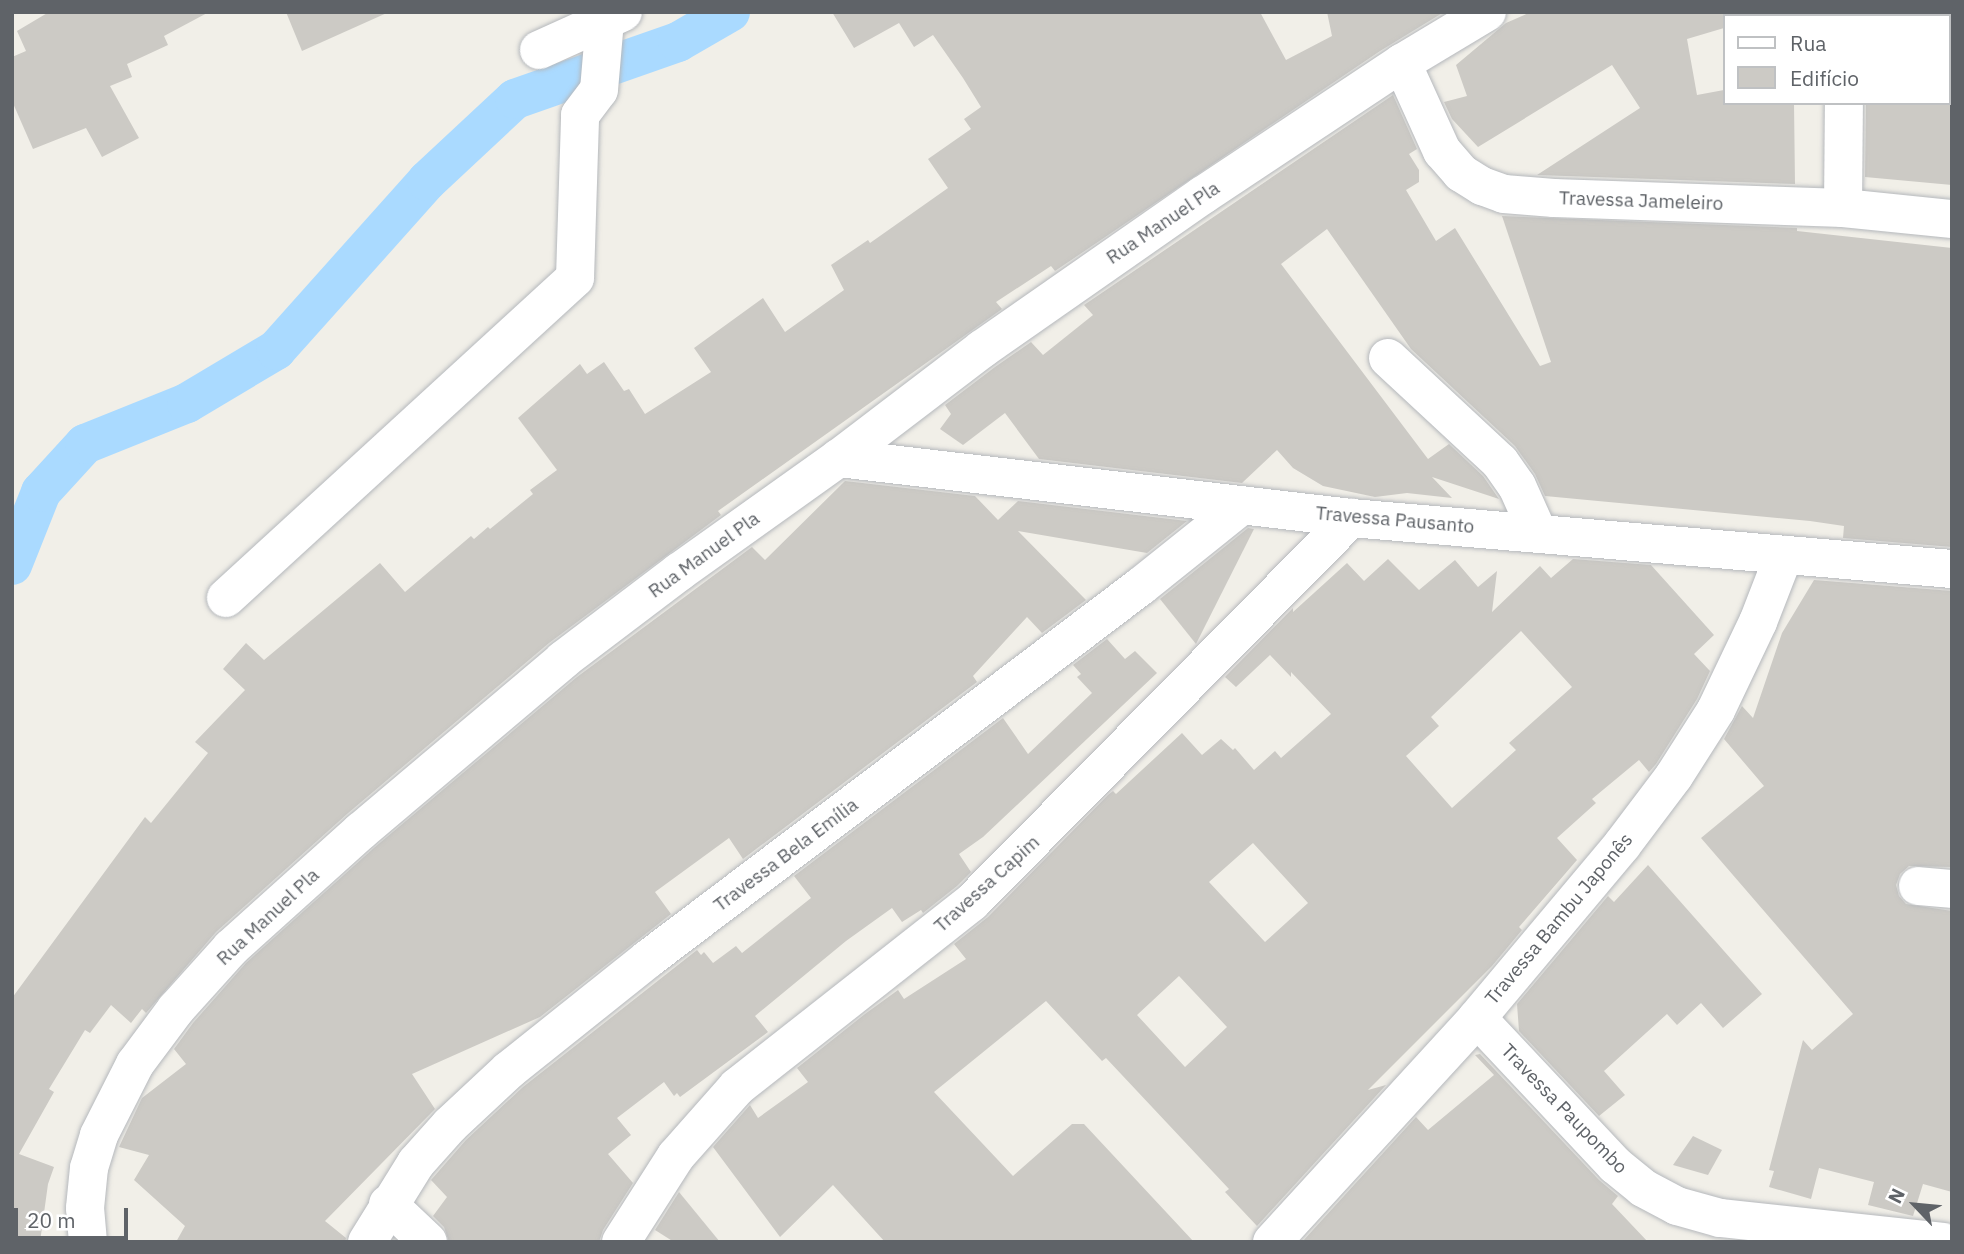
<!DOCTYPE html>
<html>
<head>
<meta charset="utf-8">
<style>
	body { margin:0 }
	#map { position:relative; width:1964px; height:1254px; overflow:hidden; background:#f1efe8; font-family:"IBM Plex Sans",sans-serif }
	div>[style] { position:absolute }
	.canal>* { height:40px; margin:-20px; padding:0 20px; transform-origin:20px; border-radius:20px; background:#aadaff }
	.building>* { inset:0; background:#cccac5 }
	.roads { filter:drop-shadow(0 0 2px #b5b8bc) drop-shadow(0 0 2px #b5b8bc) }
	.minor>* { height:38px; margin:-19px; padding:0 19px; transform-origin:19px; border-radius:19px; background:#fff }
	span { translate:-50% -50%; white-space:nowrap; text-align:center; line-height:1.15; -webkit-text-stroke:5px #fff; paint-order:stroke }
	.street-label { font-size:19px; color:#5f6368 }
	.frame { position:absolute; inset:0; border:14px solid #5f6368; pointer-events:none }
	.legend { position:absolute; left:1723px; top:14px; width:228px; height:91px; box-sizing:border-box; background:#fff; border:2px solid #bfc1c3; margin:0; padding:9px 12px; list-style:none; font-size:21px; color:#5f6368 }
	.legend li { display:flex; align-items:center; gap:14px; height:35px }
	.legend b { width:35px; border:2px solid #bfc1c3 }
	.north { position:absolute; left:1880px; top:1170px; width:70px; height:70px; -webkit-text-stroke:5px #fff; paint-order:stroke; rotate:296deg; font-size:19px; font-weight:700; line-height:28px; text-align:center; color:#5f6368 }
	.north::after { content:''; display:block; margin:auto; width:24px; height:32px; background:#5f6368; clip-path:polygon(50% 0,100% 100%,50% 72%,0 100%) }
	.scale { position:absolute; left:14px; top:1208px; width:114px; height:32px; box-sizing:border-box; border:4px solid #5f6368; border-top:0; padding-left:9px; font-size:21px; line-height:24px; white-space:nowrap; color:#5f6368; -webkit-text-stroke:5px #fff; paint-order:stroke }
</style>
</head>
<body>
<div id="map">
	<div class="canal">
		<i style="left:12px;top:565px;width:79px;rotate:-68.3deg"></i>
		<i style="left:41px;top:492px;width:65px;rotate:-47.5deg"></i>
		<i style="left:85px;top:444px;width:110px;rotate:-21.9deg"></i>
		<i style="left:187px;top:403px;width:104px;rotate:-30.8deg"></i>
		<i style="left:276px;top:350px;width:227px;rotate:-48.2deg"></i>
		<i style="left:427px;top:181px;width:120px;rotate:-43deg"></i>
		<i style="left:515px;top:99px;width:173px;rotate:-19.3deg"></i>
		<i style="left:678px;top:42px;width:60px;rotate:-30deg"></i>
	</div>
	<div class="building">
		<i style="clip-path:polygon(49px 12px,209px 12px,164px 36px,168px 45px,127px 64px,132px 77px,110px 86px,139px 138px,102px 157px,86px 128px,33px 149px,12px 101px,12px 57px,26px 51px,17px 31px)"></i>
		<i style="clip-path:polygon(286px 12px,389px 12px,302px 51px)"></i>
		<i style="clip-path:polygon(832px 12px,1260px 12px,1286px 60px,1332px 36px,1327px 12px,1444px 12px,1380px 51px,1055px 271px,1051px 266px,996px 302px,1002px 309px,718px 511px,721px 515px,549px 643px,347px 814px,216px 932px,146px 1013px,142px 1009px,131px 1023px,111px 1005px,90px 1033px,85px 1030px,49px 1089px,54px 1092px,19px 1154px,54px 1167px,48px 1184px,40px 1242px,12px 1242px,12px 998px,145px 817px,151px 823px,208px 753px,195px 742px,245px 690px,223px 669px,246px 643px,264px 660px,380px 563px,405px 592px,471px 536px,474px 539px,488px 527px,490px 529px,533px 494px,530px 490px,557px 470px,518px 418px,580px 364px,587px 374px,604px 362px,624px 391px,629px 389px,645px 414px,711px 372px,694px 348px,763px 298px,785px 332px,844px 290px,831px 265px,868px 240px,870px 243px,948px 188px,928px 159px,971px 129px,964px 119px,981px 107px,963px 78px,933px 35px,914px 47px,899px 23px,854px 48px)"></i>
		<i style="clip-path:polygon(1531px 12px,1748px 12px,1748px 16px,1724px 16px,1724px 28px,1687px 39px,1697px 95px,1724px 90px,1724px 103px,1794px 103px,1795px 184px,1537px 175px,1640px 108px,1612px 65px,1478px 147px,1452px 119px,1444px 102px,1467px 96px,1456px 65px,1506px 23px)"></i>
		<i style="clip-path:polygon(1393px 95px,1417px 149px,1409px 154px,1419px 170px,1419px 182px,1406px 190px,1436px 241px,1455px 228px,1540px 366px,1551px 362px,1502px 216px,1797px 228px,1797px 231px,1952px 248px,1952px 547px,1843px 538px,1844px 526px,1810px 521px,1545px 496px,1535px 474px,1515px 446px,1411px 349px,1327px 229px,1281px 264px,1428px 459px,1449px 444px,1483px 476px,1499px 499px,1432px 477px,1452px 498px,1407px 493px,1375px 497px,1323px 486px,1293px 468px,1277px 450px,1242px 483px,1039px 459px,1005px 413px,963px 445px,940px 429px,951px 414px,945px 405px,995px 367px,1031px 342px,1043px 355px,1093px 315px,1084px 305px)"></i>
		<i style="clip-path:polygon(1866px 103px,1952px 103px,1952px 185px,1865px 177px)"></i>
		<i style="clip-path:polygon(845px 481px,975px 496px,998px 520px,1018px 501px,1187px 521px,1147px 553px,1018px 531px,1086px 600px,1042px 633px,1027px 617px,973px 676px,977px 682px,743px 859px,729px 838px,655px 892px,671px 914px,540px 1017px,412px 1074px,435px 1109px,325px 1221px,346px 1238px,345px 1242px,176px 1242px,185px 1226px,134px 1180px,149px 1155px,119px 1147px,142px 1098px,186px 1064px,174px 1049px,193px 1023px,246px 963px,375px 847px,577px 677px,752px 547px,765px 560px)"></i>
		<i style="clip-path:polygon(1248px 528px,1254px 529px,1196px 644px,1160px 599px)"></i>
		<i style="clip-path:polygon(evenodd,1388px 559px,1419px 590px,1455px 560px,1478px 587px,1497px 571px,1492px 612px,1540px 566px,1551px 578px,1573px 559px,1651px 565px,1714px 635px,1694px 654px,1710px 671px,1697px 699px,1656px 764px,1649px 772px,1639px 760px,1592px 799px,1596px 803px,1557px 838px,1577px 860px,1519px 927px,1522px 930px,1492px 966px,1368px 1090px,1386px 1085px,1257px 1226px,1225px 1192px,1229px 1189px,1106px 1058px,1102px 1061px,1046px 1001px,934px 1092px,1013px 1176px,1072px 1124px,1084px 1124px,1194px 1242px,885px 1242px,833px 1185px,780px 1237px,713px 1147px,750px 1105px,758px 1118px,808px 1082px,797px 1068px,865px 1014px,898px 990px,904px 999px,966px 959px,954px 944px,988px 917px,1108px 795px,1113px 791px,1116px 794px,1182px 733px,1202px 755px,1221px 739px,1233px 750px,1235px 748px,1254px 770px,1275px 751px,1281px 758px,1331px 714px,1291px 672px,1291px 677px,1270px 655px,1236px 687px,1225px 677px,1293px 608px,1293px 612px,1347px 563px,1364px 581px,1388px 559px,1521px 631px,1572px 687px,1509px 743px,1516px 750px,1452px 808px,1406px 756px,1439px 726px,1431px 717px,1521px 631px,1388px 559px,1253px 843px,1308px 903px,1265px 942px,1209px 882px,1253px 843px,1388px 559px,1179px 976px,1227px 1027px,1185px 1067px,1137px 1015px,1179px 976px)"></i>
		<i style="clip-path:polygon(1814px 580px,1952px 591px,1952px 867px,1909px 866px,1900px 874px,1896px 885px,1899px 896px,1906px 904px,1952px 911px,1952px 1192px,1923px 1184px,1913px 1216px,1868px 1205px,1874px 1182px,1819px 1168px,1811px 1199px,1769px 1187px,1774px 1171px,1769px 1170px,1803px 1040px,1812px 1050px,1853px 1014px,1701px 838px,1764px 786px,1724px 739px,1742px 706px,1753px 718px,1782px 633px)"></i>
		<i style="clip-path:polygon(1107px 639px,1125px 659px,1135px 651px,1157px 673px,983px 837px,959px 854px,971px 872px,957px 886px,923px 913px,921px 910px,902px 922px,892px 908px,846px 941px,755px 1016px,768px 1032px,680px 1097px,677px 1093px,674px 1096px,664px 1082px,617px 1118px,631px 1135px,608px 1154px,633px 1183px,603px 1230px,599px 1242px,449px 1242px,444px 1227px,433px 1216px,447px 1197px,431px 1180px,466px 1140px,523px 1087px,697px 950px,701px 955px,704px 952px,713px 963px,736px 946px,742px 953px,811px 898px,794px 876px,1003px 718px,1028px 754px,1092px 693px,1077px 677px,1081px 674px,1073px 665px)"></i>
		<i style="clip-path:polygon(1648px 865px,1762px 994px,1723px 1028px,1701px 1003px,1677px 1025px,1667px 1014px,1604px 1071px,1625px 1095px,1599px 1116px,1519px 1031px,1517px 1004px,1608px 896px,1614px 902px)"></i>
		<i style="clip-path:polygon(1480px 1054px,1599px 1180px,1618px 1196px,1612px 1204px,1648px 1242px,1302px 1242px,1416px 1117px,1428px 1130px,1494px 1075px,1475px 1055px)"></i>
		<i style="clip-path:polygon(1693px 1136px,1722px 1150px,1708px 1175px,1673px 1165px)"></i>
		<i style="clip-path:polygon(679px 1192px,720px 1242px,674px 1242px,655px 1230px)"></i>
	</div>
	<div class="roads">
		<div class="minor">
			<i style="left:1845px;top:16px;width:4px;rotate:-90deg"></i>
			<i style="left:539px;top:50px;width:92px;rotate:-24.3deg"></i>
			<i style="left:1402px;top:63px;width:97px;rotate:65.6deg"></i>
			<i style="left:1442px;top:151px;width:29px;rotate:49deg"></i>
			<i style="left:1461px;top:173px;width:25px;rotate:32deg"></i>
			<i style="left:1482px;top:186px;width:23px;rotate:20deg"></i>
			<i style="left:1504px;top:194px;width:50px;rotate:4.6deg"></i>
			<i style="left:1554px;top:198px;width:289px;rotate:2deg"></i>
			<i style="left:1843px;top:208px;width:110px;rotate:5.8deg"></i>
			<i style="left:1843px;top:208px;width:105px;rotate:-89.5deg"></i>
			<i style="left:1388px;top:358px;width:153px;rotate:42.9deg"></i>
			<i style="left:1500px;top:462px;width:29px;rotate:55deg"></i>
			<i style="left:1517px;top:486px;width:51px;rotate:65.9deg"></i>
			<i style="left:839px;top:458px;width:516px;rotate:6.68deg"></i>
			<i style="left:1351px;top:518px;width:603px;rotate:4.85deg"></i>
			<i style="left:226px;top:598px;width:473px;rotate:-42.5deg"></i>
			<i style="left:575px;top:278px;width:163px;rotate:-88.2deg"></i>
			<i style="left:580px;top:115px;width:31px;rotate:-53deg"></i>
			<i style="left:599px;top:90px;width:70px;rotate:-85.1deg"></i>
			<i style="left:1918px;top:886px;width:34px;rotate:5deg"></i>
			<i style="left:1477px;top:1018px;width:202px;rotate:46.8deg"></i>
			<i style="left:1615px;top:1165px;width:36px;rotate:39deg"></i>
			<i style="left:1643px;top:1188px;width:38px;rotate:28deg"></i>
			<i style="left:1677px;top:1206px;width:45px;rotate:15.6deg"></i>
			<i style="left:1720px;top:1218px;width:224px;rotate:6.1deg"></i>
			<i style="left:388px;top:1204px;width:55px;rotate:43.5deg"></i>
			<i style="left:88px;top:1242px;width:34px;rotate:-95deg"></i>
			<i style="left:85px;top:1208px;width:40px;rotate:-84.3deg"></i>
			<i style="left:89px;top:1168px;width:34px;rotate:-73deg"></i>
			<i style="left:99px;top:1135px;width:80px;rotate:-63.1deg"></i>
			<i style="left:135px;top:1064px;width:69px;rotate:-53.3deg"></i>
			<i style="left:176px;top:1009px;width:82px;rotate:-48deg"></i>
			<i style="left:231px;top:948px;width:175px;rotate:-42deg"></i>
			<i style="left:361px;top:831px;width:265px;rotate:-40.2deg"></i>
			<i style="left:563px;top:660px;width:146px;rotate:-37.2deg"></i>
			<i style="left:679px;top:572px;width:196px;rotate:-35.5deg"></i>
			<i style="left:839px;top:458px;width:180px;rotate:-37.3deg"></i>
			<i style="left:982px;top:349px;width:269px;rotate:-34.9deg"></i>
			<i style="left:1203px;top:195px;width:239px;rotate:-33.6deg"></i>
			<i style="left:1402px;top:63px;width:99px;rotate:-31deg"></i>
			<i style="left:367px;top:1242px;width:93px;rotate:-58.2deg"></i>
			<i style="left:416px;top:1163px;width:51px;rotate:-48.2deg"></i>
			<i style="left:450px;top:1125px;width:81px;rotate:-43deg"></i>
			<i style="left:509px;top:1070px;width:178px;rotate:-38.6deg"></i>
			<i style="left:648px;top:959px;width:618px;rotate:-37.11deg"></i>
			<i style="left:1141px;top:586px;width:129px;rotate:-38.7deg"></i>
			<i style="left:621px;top:1242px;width:102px;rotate:-57.4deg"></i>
			<i style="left:676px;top:1156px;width:92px;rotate:-48.5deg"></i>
			<i style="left:737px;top:1087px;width:299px;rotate:-38.2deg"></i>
			<i style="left:972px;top:902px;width:540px;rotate:-45.38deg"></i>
			<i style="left:1272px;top:1242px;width:304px;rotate:-47.5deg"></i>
			<i style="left:1477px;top:1018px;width:226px;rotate:-50deg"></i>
			<i style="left:1622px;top:845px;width:86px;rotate:-53deg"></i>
			<i style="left:1674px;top:776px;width:78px;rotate:-57.5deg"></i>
			<i style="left:1716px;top:710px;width:98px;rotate:-64.5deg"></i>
			<i style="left:1758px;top:622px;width:72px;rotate:-68.8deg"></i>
		</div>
	</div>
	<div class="street-label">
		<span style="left:1641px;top:201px;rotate:2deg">Travessa Jameleiro</span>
		<span style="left:1163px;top:223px;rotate:-34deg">Rua Manuel Pla</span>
		<span style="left:1395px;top:520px;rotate:5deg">Travessa Pausanto</span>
		<span style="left:704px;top:555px;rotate:-36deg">Rua Manuel Pla</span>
		<span style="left:786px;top:855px;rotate:-37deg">Travessa Bela Emília</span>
		<span style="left:987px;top:884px;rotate:-42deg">Travessa Capim</span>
		<span style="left:268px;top:917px;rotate:-43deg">Rua Manuel Pla</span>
		<span style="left:1559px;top:919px;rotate:-50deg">Travessa Bambu Japonês</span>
		<span style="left:1564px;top:1109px;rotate:46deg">Travessa Paupombo</span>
	</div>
	<div class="frame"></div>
	<ul class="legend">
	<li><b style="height:9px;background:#fff"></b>Rua</li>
	<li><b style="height:19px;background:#cccac5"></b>Edifício</li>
	</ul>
	<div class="north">N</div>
	<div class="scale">20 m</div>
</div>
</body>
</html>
